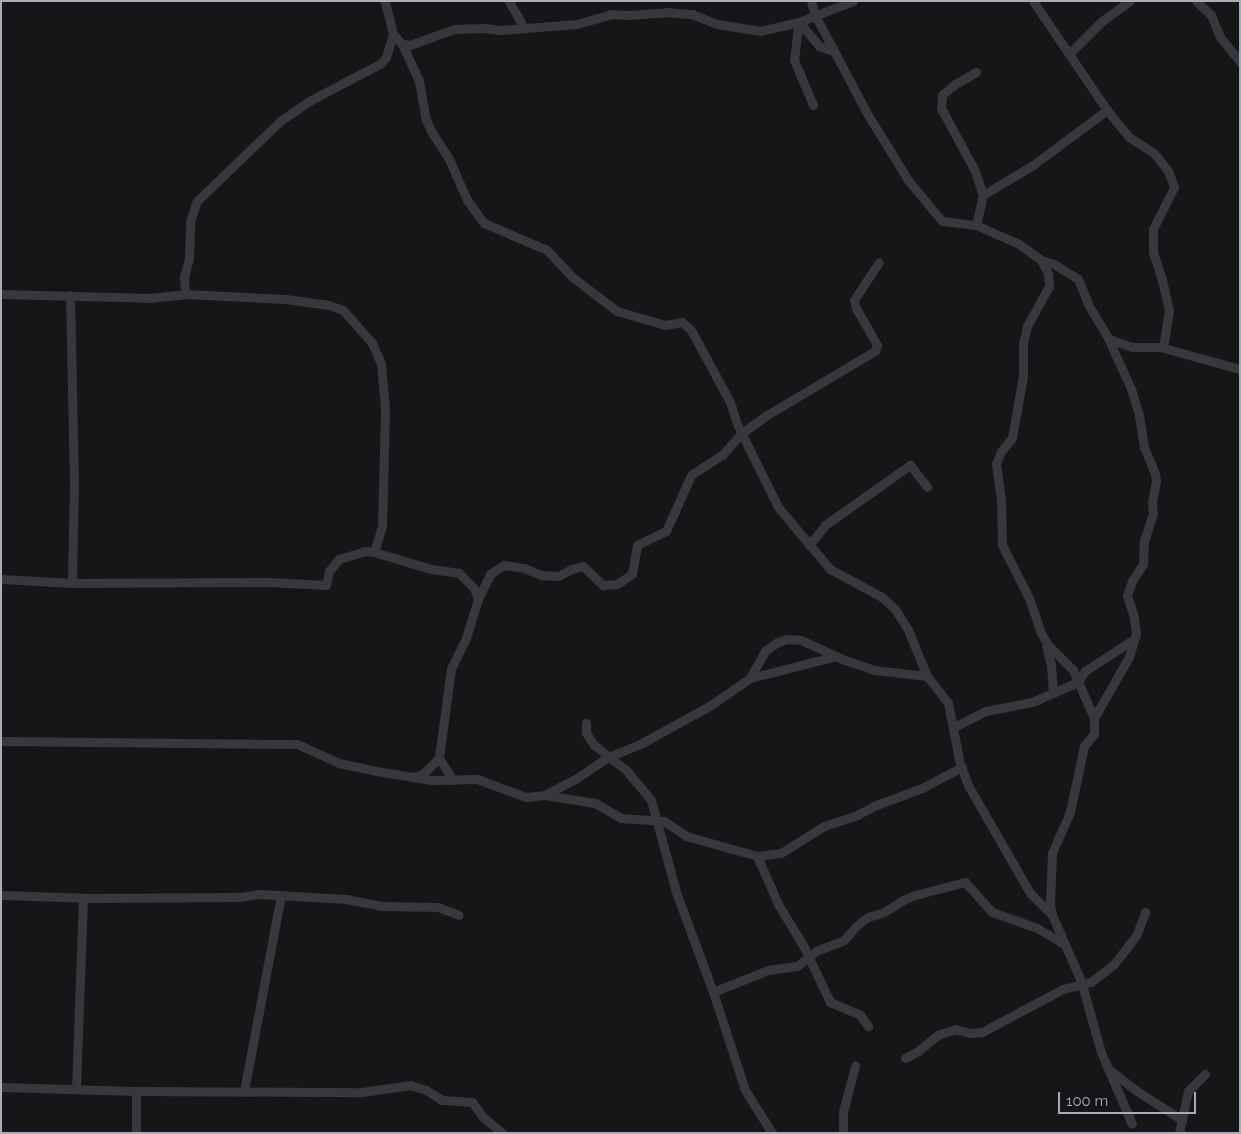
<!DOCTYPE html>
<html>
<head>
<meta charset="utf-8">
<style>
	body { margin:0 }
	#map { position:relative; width:1241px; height:1134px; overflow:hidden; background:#161618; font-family:Raleway,sans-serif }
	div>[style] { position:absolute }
	.minor>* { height:9px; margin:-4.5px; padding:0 4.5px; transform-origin:4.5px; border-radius:4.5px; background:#37383d }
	span { translate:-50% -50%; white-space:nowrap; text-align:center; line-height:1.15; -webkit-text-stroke:4px #111113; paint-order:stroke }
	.frame { position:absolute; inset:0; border:2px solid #a8adb8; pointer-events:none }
	.scale { position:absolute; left:1058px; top:1092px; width:138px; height:22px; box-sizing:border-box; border:2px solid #a8adb8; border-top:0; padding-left:6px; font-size:15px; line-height:18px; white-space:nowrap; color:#a8adb8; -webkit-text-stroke:4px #111113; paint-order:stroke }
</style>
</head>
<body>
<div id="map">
	<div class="minor">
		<i style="left:509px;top:1px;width:31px;rotate:61deg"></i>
		<i style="left:811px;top:1px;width:15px;rotate:74deg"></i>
		<i style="left:815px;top:15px;width:113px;rotate:62.1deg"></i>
		<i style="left:868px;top:115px;width:76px;rotate:58.4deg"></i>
		<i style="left:908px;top:180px;width:53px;rotate:50.3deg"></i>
		<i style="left:942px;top:221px;width:34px;rotate:7deg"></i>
		<i style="left:976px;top:225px;width:47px;rotate:23.8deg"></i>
		<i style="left:1019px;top:244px;width:27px;rotate:36deg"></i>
		<i style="left:1041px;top:260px;width:16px;rotate:63deg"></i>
		<i style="left:1048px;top:274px;width:12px;rotate:85deg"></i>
		<i style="left:1049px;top:286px;width:46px;rotate:118.8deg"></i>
		<i style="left:1027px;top:326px;width:17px;rotate:103deg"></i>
		<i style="left:1023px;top:343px;width:33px;rotate:90deg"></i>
		<i style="left:1023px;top:376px;width:63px;rotate:100.1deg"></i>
		<i style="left:1012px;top:438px;width:17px;rotate:130deg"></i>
		<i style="left:1001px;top:451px;width:14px;rotate:111deg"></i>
		<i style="left:996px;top:464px;width:35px;rotate:82deg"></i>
		<i style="left:1001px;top:499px;width:46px;rotate:88.8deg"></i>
		<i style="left:1002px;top:545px;width:59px;rotate:63deg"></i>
		<i style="left:1029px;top:598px;width:37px;rotate:71deg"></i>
		<i style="left:1041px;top:633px;width:14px;rotate:60deg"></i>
		<i style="left:1048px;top:645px;width:35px;rotate:45deg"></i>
		<i style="left:1073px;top:670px;width:52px;rotate:66.4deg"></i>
		<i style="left:1094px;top:718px;width:16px;rotate:90deg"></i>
		<i style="left:1094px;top:734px;width:16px;rotate:130deg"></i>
		<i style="left:1084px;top:746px;width:67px;rotate:102deg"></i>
		<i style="left:1070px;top:812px;width:45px;rotate:113.7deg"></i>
		<i style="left:1052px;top:853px;width:51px;rotate:92.2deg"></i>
		<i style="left:1050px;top:904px;width:11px;rotate:80deg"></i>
		<i style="left:1052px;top:915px;width:72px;rotate:66.3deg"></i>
		<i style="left:1081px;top:981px;width:74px;rotate:74.3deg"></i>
		<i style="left:1101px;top:1052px;width:78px;rotate:66.7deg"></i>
		<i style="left:1033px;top:1px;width:64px;rotate:55.8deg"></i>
		<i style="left:1196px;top:1px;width:21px;rotate:43deg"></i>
		<i style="left:1211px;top:15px;width:24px;rotate:68deg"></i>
		<i style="left:1220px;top:37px;width:32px;rotate:51deg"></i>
		<i style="left:393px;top:34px;width:13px;rotate:48deg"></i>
		<i style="left:402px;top:44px;width:41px;rotate:65.3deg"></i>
		<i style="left:419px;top:81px;width:39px;rotate:80deg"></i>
		<i style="left:426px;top:119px;width:13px;rotate:67deg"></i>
		<i style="left:431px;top:131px;width:33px;rotate:57deg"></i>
		<i style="left:449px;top:159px;width:45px;rotate:66.3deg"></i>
		<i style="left:467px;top:200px;width:29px;rotate:54deg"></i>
		<i style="left:484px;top:223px;width:69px;rotate:23.2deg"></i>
		<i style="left:547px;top:250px;width:35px;rotate:47deg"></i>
		<i style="left:571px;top:276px;width:58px;rotate:37.3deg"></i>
		<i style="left:617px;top:311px;width:50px;rotate:16.3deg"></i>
		<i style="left:665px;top:325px;width:17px;rotate:-10deg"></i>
		<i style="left:682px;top:322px;width:12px;rotate:42deg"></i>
		<i style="left:691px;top:330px;width:82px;rotate:61.6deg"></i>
		<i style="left:730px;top:402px;width:25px;rotate:72deg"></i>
		<i style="left:738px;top:426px;width:90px;rotate:63.7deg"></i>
		<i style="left:778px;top:507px;width:81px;rotate:50deg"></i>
		<i style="left:830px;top:569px;width:59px;rotate:28.3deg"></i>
		<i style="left:882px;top:597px;width:18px;rotate:43deg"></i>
		<i style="left:895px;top:609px;width:25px;rotate:58deg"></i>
		<i style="left:908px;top:630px;width:50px;rotate:67.6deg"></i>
		<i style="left:927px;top:676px;width:34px;rotate:52deg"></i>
		<i style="left:948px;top:703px;width:62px;rotate:78.9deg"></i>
		<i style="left:960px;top:764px;width:25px;rotate:69deg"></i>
		<i style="left:969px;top:787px;width:122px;rotate:60.1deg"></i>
		<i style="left:1030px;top:893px;width:31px;rotate:45deg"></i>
		<i style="left:402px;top:44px;width:8px;rotate:7deg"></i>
		<i style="left:410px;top:45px;width:47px;rotate:-20deg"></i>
		<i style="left:454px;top:29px;width:29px;rotate:-2deg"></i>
		<i style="left:483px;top:28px;width:17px;rotate:7deg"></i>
		<i style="left:500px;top:30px;width:77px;rotate:-4.5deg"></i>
		<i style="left:577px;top:24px;width:35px;rotate:-16deg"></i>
		<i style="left:611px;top:14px;width:17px;rotate:3deg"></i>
		<i style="left:628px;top:15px;width:39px;rotate:-4deg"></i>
		<i style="left:667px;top:12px;width:25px;rotate:5deg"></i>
		<i style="left:692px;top:14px;width:27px;rotate:22deg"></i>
		<i style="left:717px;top:24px;width:44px;rotate:9.2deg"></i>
		<i style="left:760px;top:31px;width:40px;rotate:-13deg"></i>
		<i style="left:799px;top:22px;width:31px;rotate:50deg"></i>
		<i style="left:819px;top:46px;width:15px;rotate:20deg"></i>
		<i style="left:976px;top:72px;width:24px;rotate:150deg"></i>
		<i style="left:955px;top:84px;width:17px;rotate:140deg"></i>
		<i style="left:942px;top:95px;width:13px;rotate:94deg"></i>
		<i style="left:941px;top:108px;width:72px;rotate:61.6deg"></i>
		<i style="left:975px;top:171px;width:25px;rotate:72deg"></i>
		<i style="left:813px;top:105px;width:49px;rotate:-112.9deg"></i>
		<i style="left:794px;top:60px;width:38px;rotate:-83deg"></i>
		<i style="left:799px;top:22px;width:58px;rotate:-21.3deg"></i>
		<i style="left:1107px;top:110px;width:35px;rotate:51deg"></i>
		<i style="left:1129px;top:137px;width:30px;rotate:33deg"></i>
		<i style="left:1154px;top:153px;width:23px;rotate:52deg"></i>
		<i style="left:1168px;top:171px;width:17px;rotate:69deg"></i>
		<i style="left:1174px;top:187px;width:47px;rotate:116.6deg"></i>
		<i style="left:1153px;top:229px;width:23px;rotate:90deg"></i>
		<i style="left:1153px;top:252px;width:29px;rotate:72deg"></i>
		<i style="left:1162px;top:280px;width:31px;rotate:77deg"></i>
		<i style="left:1169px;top:310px;width:38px;rotate:99deg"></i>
		<i style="left:976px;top:225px;width:31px;rotate:-77deg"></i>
		<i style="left:983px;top:195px;width:58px;rotate:-31deg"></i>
		<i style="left:1033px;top:165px;width:92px;rotate:-36.6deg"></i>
		<i style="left:1107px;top:110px;width:68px;rotate:-124.2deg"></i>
		<i style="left:1069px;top:54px;width:47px;rotate:-45deg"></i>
		<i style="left:1102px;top:21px;width:34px;rotate:-36deg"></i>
		<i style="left:1041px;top:260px;width:14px;rotate:17deg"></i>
		<i style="left:1054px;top:264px;width:28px;rotate:32deg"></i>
		<i style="left:1078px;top:279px;width:29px;rotate:68deg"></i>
		<i style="left:1089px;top:306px;width:37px;rotate:59deg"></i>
		<i style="left:1108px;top:338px;width:7px;rotate:27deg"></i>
		<i style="left:1114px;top:341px;width:20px;rotate:18deg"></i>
		<i style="left:1133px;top:347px;width:27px"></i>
		<i style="left:1160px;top:347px;width:83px;rotate:15.4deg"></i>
		<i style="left:1px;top:294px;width:148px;rotate:1.5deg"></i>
		<i style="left:149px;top:298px;width:36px;rotate:-6deg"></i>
		<i style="left:185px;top:294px;width:17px;rotate:-93deg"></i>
		<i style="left:184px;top:277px;width:20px;rotate:-75deg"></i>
		<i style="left:189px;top:258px;width:37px;rotate:-88deg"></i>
		<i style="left:190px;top:221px;width:21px;rotate:-71deg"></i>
		<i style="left:197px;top:201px;width:115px;rotate:-43.9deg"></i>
		<i style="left:280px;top:121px;width:37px;rotate:-34deg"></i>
		<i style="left:311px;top:100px;width:78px;rotate:-27.6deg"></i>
		<i style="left:380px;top:64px;width:9px;rotate:-49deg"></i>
		<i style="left:386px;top:57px;width:24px;rotate:-73deg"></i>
		<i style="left:393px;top:34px;width:34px;rotate:-104deg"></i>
		<i style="left:70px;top:295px;width:185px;rotate:88.8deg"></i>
		<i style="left:74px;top:480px;width:103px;rotate:91.1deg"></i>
		<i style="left:809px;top:545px;width:26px;rotate:-51deg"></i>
		<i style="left:825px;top:525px;width:104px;rotate:-35.2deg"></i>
		<i style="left:910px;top:465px;width:28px;rotate:52deg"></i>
		<i style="left:374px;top:552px;width:59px;rotate:16.6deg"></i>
		<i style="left:431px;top:569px;width:28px;rotate:8deg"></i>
		<i style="left:459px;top:573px;width:21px;rotate:45deg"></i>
		<i style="left:474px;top:588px;width:12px;rotate:70deg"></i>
		<i style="left:478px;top:599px;width:41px;rotate:107.1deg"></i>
		<i style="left:466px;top:638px;width:34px;rotate:116deg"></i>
		<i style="left:451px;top:669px;width:90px;rotate:97.7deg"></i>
		<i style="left:439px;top:758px;width:23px;rotate:135deg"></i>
		<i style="left:423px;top:774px;width:9px;rotate:162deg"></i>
		<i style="left:1px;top:579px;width:71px;rotate:3.2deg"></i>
		<i style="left:72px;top:583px;width:196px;rotate:-0.3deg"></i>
		<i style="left:268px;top:582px;width:58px;rotate:3deg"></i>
		<i style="left:326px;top:585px;width:14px;rotate:-78deg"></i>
		<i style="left:329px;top:571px;width:16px;rotate:-50deg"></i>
		<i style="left:339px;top:559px;width:27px;rotate:-17deg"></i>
		<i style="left:365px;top:551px;width:9px;rotate:6deg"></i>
		<i style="left:374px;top:552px;width:27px;rotate:-73deg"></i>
		<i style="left:382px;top:526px;width:118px;rotate:-88.5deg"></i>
		<i style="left:385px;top:408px;width:44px;rotate:-95.2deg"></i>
		<i style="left:381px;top:364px;width:23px;rotate:-113deg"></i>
		<i style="left:372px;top:343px;width:44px;rotate:-131.3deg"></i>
		<i style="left:343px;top:310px;width:15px;rotate:-160deg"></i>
		<i style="left:329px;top:305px;width:44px;rotate:-172.2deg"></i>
		<i style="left:285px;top:299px;width:100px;rotate:-177.1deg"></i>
		<i style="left:478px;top:599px;width:28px;rotate:-64deg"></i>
		<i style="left:490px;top:574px;width:17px;rotate:-33deg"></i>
		<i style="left:504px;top:565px;width:20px;rotate:9deg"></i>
		<i style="left:524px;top:568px;width:18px;rotate:22deg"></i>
		<i style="left:541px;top:575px;width:17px;rotate:3deg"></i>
		<i style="left:558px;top:576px;width:16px;rotate:-27deg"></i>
		<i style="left:572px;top:569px;width:11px;rotate:-15deg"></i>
		<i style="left:583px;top:566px;width:28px;rotate:44deg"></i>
		<i style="left:603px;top:585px;width:14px;rotate:-4deg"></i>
		<i style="left:617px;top:584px;width:18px;rotate:-34deg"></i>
		<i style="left:632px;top:574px;width:29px;rotate:-80deg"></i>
		<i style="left:637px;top:545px;width:32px;rotate:-26deg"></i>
		<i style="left:666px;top:531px;width:61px;rotate:-65.9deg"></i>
		<i style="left:691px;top:475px;width:37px;rotate:-33deg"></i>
		<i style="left:722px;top:455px;width:30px;rotate:-48deg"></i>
		<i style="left:742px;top:433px;width:31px;rotate:-36deg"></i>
		<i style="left:767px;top:415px;width:126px;rotate:-30.7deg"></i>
		<i style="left:875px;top:351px;width:6px;rotate:-72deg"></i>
		<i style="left:877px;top:345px;width:43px;rotate:-119.6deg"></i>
		<i style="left:856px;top:308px;width:8px;rotate:-104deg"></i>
		<i style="left:854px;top:300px;width:45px;rotate:-56.7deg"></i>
		<i style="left:1046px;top:645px;width:21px;rotate:76deg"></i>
		<i style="left:1051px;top:665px;width:26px;rotate:86deg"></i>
		<i style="left:750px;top:678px;width:89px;rotate:-14.3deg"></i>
		<i style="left:1094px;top:718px;width:70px;rotate:-60.2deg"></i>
		<i style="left:1129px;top:657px;width:24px;rotate:-73deg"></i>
		<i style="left:1136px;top:634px;width:17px;rotate:-97deg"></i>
		<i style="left:1134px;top:617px;width:22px;rotate:-108deg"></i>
		<i style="left:1127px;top:596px;width:16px;rotate:-72deg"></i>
		<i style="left:1132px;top:581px;width:20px;rotate:-57deg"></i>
		<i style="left:1143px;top:564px;width:23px;rotate:-88deg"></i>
		<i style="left:1144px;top:541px;width:28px;rotate:-72deg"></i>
		<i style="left:1153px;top:514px;width:12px;rotate:-95deg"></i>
		<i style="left:1152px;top:502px;width:21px;rotate:-79deg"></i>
		<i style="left:1156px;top:481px;width:7px;rotate:-98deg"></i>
		<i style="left:1155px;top:474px;width:29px;rotate:-112deg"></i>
		<i style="left:1144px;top:447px;width:32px;rotate:-99deg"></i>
		<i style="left:1139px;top:415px;width:27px;rotate:-107deg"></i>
		<i style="left:1131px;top:389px;width:56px;rotate:-114.3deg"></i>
		<i style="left:586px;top:723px;width:10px;rotate:90deg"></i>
		<i style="left:586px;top:733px;width:14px;rotate:56deg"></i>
		<i style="left:594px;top:745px;width:41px;rotate:38deg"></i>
		<i style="left:626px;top:770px;width:39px;rotate:50deg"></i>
		<i style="left:651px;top:800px;width:95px;rotate:74.8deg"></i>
		<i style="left:676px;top:892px;width:107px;rotate:69.7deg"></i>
		<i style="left:713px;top:992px;width:59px;rotate:-21.8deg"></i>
		<i style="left:768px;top:970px;width:29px;rotate:-8deg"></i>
		<i style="left:797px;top:966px;width:24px;rotate:-38deg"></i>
		<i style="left:816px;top:951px;width:30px;rotate:-21deg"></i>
		<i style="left:844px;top:940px;width:18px;rotate:-49deg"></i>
		<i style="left:856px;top:926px;width:15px;rotate:-37deg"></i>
		<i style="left:868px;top:917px;width:17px;rotate:-17deg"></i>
		<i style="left:884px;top:912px;width:22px;rotate:-32deg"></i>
		<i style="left:903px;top:900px;width:13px;rotate:-23deg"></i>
		<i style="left:915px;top:895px;width:52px;rotate:-14.6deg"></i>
		<i style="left:965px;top:882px;width:40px;rotate:48deg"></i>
		<i style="left:992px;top:912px;width:48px;rotate:19.6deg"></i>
		<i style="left:1037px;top:928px;width:33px;rotate:31deg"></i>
		<i style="left:954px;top:727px;width:36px;rotate:-27deg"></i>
		<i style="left:986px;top:711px;width:47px;rotate:-11.1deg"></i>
		<i style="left:1032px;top:702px;width:50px;rotate:-23.5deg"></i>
		<i style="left:1078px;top:682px;width:13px;rotate:-58deg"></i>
		<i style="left:1085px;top:671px;width:59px;rotate:-33.1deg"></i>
		<i style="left:1px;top:741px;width:296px;rotate:0.6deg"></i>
		<i style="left:297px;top:744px;width:46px;rotate:24.3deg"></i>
		<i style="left:339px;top:763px;width:38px;rotate:12deg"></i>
		<i style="left:376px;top:771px;width:56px;rotate:9.3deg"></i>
		<i style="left:431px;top:780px;width:46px;rotate:-1.2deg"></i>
		<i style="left:477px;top:779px;width:52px;rotate:20.2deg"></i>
		<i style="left:526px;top:797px;width:18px;rotate:-6deg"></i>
		<i style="left:544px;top:795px;width:34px;rotate:-27deg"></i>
		<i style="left:574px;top:780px;width:41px;rotate:-34.1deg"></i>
		<i style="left:608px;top:757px;width:37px;rotate:-22deg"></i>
		<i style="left:642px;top:743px;width:79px;rotate:-28.8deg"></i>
		<i style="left:711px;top:705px;width:47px;rotate:-34.7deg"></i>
		<i style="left:750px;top:678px;width:31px;rotate:-61deg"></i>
		<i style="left:765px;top:651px;width:14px;rotate:-36deg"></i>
		<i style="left:776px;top:643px;width:12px;rotate:-20deg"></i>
		<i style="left:787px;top:639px;width:14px;rotate:4deg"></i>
		<i style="left:801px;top:640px;width:45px;rotate:24.9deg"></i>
		<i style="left:842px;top:659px;width:34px;rotate:19deg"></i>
		<i style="left:874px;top:670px;width:53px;rotate:6.5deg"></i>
		<i style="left:439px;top:758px;width:26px;rotate:58deg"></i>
		<i style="left:545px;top:795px;width:51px;rotate:9.1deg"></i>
		<i style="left:595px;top:803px;width:30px;rotate:30deg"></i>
		<i style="left:621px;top:818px;width:43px;rotate:4deg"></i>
		<i style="left:664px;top:821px;width:27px;rotate:34deg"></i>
		<i style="left:686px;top:836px;width:74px;rotate:15.7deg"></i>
		<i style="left:757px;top:856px;width:24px;rotate:-7deg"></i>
		<i style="left:781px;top:853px;width:51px;rotate:-32.1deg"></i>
		<i style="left:824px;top:826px;width:35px;rotate:-18deg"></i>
		<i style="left:857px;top:815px;width:19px;rotate:-28deg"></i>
		<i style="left:874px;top:806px;width:51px;rotate:-20.6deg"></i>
		<i style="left:922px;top:788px;width:45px;rotate:-27.7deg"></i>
		<i style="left:757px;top:856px;width:52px;rotate:66.4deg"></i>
		<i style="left:778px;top:904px;width:50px;rotate:58.8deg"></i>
		<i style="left:804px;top:947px;width:61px;rotate:64.7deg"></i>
		<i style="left:830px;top:1002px;width:33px;rotate:23deg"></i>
		<i style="left:860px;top:1015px;width:14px;rotate:54deg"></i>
		<i style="left:1px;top:895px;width:92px;rotate:1.9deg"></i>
		<i style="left:93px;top:898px;width:147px;rotate:-0.4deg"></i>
		<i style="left:240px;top:897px;width:20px;rotate:-9deg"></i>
		<i style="left:260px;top:894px;width:86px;rotate:3.3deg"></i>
		<i style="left:346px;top:899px;width:36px;rotate:11deg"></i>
		<i style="left:381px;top:906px;width:57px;rotate:1deg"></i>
		<i style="left:438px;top:907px;width:22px;rotate:21deg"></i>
		<i style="left:713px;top:992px;width:103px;rotate:71.9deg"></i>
		<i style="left:745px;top:1090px;width:51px;rotate:57.9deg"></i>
		<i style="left:905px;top:1058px;width:15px;rotate:-28deg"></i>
		<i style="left:918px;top:1051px;width:26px;rotate:-39deg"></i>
		<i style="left:938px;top:1035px;width:18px;rotate:-19deg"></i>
		<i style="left:955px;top:1029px;width:16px;rotate:15deg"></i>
		<i style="left:970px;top:1033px;width:12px;rotate:-5deg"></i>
		<i style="left:982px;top:1032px;width:92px;rotate:-28deg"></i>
		<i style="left:1063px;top:989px;width:29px;rotate:-14deg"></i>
		<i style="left:1091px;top:982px;width:29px;rotate:-38deg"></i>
		<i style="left:1114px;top:964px;width:36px;rotate:-52deg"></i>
		<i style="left:1136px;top:936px;width:26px;rotate:-69deg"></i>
		<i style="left:1110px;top:1070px;width:34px;rotate:38deg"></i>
		<i style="left:1137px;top:1091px;width:54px;rotate:32.8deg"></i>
		<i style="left:1px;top:1087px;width:135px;rotate:1.7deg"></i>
		<i style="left:136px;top:1091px;width:226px;rotate:0.3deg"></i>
		<i style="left:362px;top:1092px;width:49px;rotate:-8.3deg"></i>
		<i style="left:410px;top:1085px;width:17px;rotate:17deg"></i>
		<i style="left:426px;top:1090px;width:19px;rotate:32deg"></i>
		<i style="left:442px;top:1100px;width:30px;rotate:4deg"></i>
		<i style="left:472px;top:1102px;width:19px;rotate:54deg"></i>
		<i style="left:483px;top:1117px;width:25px;rotate:40deg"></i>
		<i style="left:76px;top:1089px;width:191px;rotate:-87.9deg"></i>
		<i style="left:136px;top:1091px;width:42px;rotate:90deg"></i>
		<i style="left:244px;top:1091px;width:199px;rotate:-79.3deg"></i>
		<i style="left:843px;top:1133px;width:21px;rotate:-90deg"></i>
		<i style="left:843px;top:1112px;width:48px;rotate:-75.4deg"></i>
		<i style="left:1179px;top:1133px;width:43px;rotate:-77.9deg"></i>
		<i style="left:1188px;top:1091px;width:24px;rotate:-45deg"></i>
	</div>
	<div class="frame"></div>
	<div class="scale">100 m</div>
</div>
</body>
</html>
